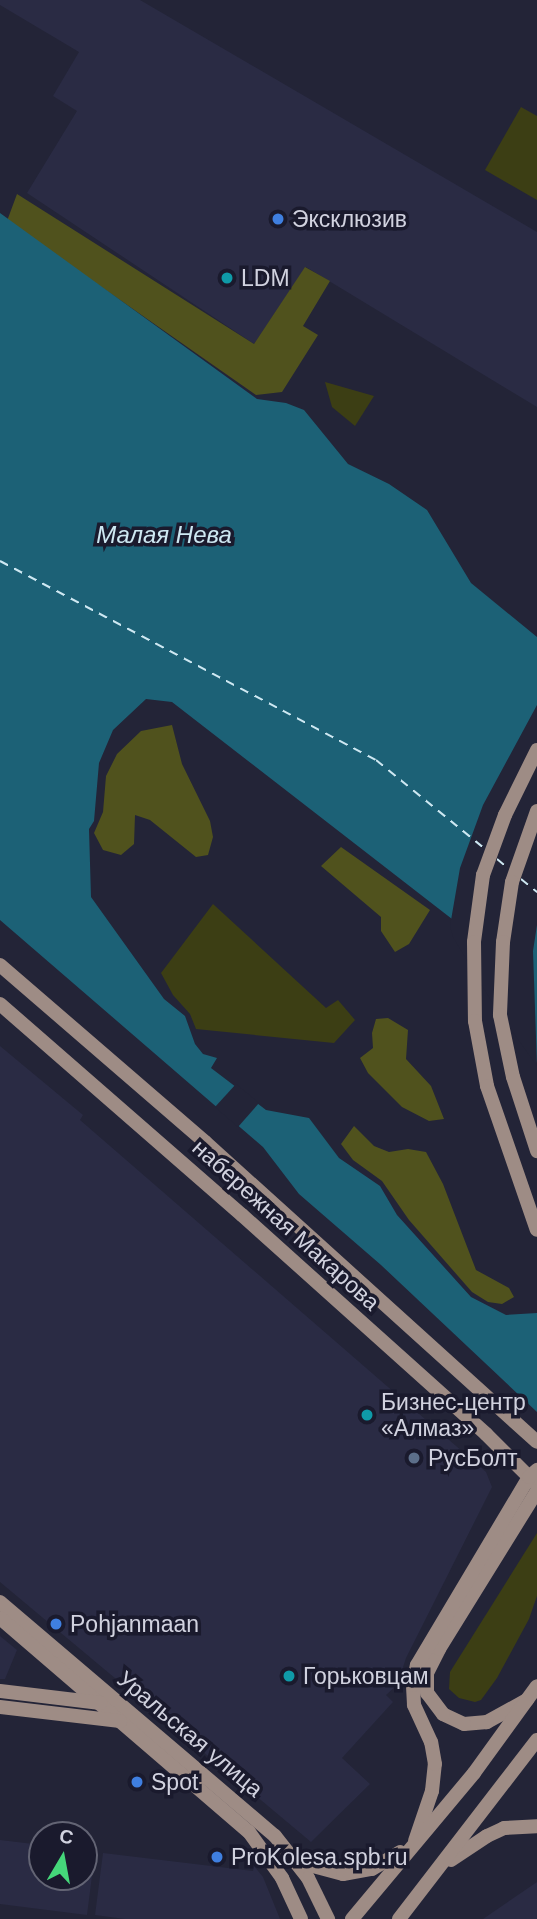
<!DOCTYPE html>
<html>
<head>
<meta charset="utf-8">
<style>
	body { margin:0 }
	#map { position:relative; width:537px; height:1919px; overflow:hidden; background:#232437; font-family:Helvetica,sans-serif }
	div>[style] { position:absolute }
	.built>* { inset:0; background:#2a2b44 }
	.green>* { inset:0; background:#3c3e14 }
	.forest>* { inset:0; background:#50521d }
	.water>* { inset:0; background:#1c6176 }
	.pier>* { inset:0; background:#232437 }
	.ferry>* { height:2px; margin-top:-1px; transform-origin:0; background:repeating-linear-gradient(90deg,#cee8f2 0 9px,transparent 0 16px) }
	.secondary>* { height:14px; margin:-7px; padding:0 7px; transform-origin:7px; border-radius:7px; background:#9e8c85 }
	.dots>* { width:19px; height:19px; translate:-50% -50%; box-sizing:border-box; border:4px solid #1a1a2d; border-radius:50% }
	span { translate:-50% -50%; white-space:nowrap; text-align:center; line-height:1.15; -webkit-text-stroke:7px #1a1a2d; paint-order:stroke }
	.poi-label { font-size:23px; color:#d1d2df }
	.left { translate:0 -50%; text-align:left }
	.street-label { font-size:23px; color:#d1d2df }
	.water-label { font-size:24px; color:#cee8f2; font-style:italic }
	.north { position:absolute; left:28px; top:1821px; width:70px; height:70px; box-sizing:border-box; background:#1a1a2d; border:2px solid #636474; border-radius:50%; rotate:10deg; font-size:19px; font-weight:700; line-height:28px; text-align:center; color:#d1d2df }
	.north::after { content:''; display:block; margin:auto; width:24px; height:32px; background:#45d77a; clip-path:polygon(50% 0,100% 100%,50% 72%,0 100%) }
</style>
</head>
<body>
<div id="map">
	<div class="built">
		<i style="clip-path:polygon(0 0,140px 0,537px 232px,537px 407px,306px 267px,254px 344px,27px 193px,77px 111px,53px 96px,79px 52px,0 5px)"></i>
		<i style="clip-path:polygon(0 1033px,0 1046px,83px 1115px,80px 1120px,486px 1472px,492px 1487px,406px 1658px,397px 1685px,386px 1695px,393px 1702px,342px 1758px,370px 1784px,311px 1842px,0 1582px)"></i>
		<i style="clip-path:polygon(0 1636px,17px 1650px,5px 1679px,0 1679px)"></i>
		<i style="clip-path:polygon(0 1840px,42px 1845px,42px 1877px,84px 1877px,84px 1850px,95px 1852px,87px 1915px,0 1904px)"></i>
		<i style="clip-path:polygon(103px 1853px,253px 1871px,254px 1866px,263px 1877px,280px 1919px,125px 1919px,95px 1915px)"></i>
		<i style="clip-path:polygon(537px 1882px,537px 1919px,483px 1919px)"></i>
	</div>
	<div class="green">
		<i style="clip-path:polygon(521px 107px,537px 116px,537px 200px,485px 170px)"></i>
		<i style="clip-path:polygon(325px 382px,374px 396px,355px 426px,332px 407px)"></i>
		<i style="clip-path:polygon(213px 904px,326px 1008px,338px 1000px,355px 1020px,334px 1043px,196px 1029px,190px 1014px,173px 995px,161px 973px)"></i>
		<i style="clip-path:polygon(537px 1533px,537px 1596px,529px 1619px,497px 1678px,481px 1700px,475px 1702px,459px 1698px,449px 1689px,450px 1672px)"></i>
	</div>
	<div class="forest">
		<i style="clip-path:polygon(17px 194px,254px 344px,305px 267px,330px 281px,303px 326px,318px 335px,282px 392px,256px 395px,7px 221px)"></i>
		<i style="clip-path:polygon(172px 725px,182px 764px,210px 821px,213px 837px,208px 855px,196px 857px,150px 820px,135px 815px,134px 844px,121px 855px,103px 850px,94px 833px,103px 812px,106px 776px,117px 754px,141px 731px)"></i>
		<i style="clip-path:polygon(341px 847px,430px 910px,409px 944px,395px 952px,381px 931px,381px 917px,321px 866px)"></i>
		<i style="clip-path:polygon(388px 1018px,408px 1030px,406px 1059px,431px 1086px,444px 1119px,429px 1121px,402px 1107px,368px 1073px,360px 1058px,373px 1048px,372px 1033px,376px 1019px)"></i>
		<i style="clip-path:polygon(354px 1126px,374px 1146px,389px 1152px,408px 1149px,426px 1152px,443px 1184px,476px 1270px,509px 1288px,514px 1297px,502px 1304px,488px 1302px,472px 1292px,409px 1220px,382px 1181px,353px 1160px,341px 1144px)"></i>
	</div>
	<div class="water">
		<i style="clip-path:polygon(0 213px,257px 399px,286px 403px,304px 410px,348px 464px,389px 484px,427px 510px,471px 583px,537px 637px,537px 1063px,452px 919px,172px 702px,146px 699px,113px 730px,99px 763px,94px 821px,89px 829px,91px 897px,164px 999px,185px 1016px,195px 1044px,203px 1054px,217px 1058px,211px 1068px,266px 1110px,309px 1118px,339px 1158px,380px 1186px,397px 1215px,471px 1297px,506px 1315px,537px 1313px,537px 1412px,381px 1265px,299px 1194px,263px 1147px,0 920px)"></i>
	</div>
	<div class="pier">
		<i style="clip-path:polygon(537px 705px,537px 925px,533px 951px,537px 1066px,493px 1004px,453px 937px,450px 926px,460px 868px,483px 805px)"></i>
		<i style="clip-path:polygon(236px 1084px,259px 1103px,238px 1127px,215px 1107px)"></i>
	</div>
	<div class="ferry">
		<i style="left:0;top:561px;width:425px;rotate:27.9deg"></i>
		<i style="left:376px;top:760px;width:141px;rotate:39.2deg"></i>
		<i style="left:497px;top:859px;width:16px;rotate:40deg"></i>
		<i style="left:521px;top:879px;width:21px;rotate:39deg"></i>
	</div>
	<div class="secondary">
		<i style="left:537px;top:750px;width:72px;rotate:116.2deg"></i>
		<i style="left:505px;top:815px;width:64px;rotate:110.1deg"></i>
		<i style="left:483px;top:875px;width:68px;rotate:97.7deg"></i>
		<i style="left:474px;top:942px;width:79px;rotate:89.3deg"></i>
		<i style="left:475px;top:1021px;width:66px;rotate:79.5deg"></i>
		<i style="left:487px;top:1086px;width:152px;rotate:70.9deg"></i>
		<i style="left:537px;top:811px;width:75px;rotate:109.4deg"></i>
		<i style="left:512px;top:882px;width:61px;rotate:98.5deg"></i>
		<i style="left:503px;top:942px;width:73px;rotate:92.4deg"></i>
		<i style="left:500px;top:1015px;width:63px;rotate:78.2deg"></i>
		<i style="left:513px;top:1077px;width:78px;rotate:72deg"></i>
		<i style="left:0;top:965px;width:271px;rotate:40.8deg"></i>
		<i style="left:205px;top:1142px;width:447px;rotate:42.1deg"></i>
		<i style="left:0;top:1004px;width:321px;rotate:41.1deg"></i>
		<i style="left:242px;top:1215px;width:328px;rotate:41.9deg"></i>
		<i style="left:486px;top:1434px;width:72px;rotate:45deg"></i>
		<i style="left:0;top:1602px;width:361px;rotate:40.4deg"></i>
		<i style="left:275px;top:1836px;width:53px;rotate:51.8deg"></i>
		<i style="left:308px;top:1878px;width:46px;rotate:64deg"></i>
		<i style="left:0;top:1618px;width:328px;rotate:40.7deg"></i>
		<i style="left:249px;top:1832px;width:57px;rotate:54.3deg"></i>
		<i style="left:282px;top:1878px;width:45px;rotate:65.1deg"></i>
		<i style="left:0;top:1691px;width:101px;rotate:6.8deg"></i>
		<i style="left:527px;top:1700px;width:46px;rotate:151.2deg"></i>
		<i style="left:487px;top:1722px;width:23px;rotate:175deg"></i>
		<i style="left:464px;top:1724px;width:23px;rotate:-155deg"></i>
		<i style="left:443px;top:1714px;width:26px;rotate:-127deg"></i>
		<i style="left:427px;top:1693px;width:20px;rotate:-90deg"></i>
		<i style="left:427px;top:1673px;width:27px;rotate:-63deg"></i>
		<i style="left:439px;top:1649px;width:186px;rotate:-58.2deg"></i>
		<i style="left:0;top:1707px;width:121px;rotate:6.7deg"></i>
		<i style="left:415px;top:1841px;width:53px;rotate:-71.2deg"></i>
		<i style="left:432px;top:1791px;width:27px;rotate:-84deg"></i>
		<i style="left:435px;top:1764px;width:22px;rotate:-100deg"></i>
		<i style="left:431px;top:1742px;width:41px;rotate:-114.7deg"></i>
		<i style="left:414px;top:1705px;width:20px;rotate:-93deg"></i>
		<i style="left:413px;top:1685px;width:20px;rotate:-79deg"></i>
		<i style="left:417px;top:1665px;width:219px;rotate:-59.2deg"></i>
		<i style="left:529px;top:1477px;width:11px;rotate:-41deg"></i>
		<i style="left:297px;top:1855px;width:19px;rotate:35deg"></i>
		<i style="left:313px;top:1866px;width:31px;rotate:15deg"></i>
		<i style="left:343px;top:1874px;width:29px;rotate:-10deg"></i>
		<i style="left:372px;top:1869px;width:33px;rotate:-31deg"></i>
		<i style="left:451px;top:1860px;width:43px;rotate:-33.7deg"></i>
		<i style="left:487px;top:1836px;width:19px;rotate:-25deg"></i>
		<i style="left:504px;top:1828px;width:33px;rotate:-3deg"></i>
		<i style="left:352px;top:1919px;width:190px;rotate:-50.1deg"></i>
		<i style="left:474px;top:1773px;width:107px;rotate:-54.1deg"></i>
		<i style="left:399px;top:1919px;width:226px;rotate:-52.4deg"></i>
	</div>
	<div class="dots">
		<i style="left:278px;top:219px;background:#3f7fe0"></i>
		<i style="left:227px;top:278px;background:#0f9aa8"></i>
		<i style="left:367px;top:1415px;background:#0f9aa8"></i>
		<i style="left:414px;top:1458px;background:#5c6f8a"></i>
		<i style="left:56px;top:1624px;background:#3f7fe0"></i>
		<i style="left:289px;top:1676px;background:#0f9aa8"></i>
		<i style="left:137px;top:1782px;background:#3f7fe0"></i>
		<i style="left:217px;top:1857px;background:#3f7fe0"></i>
	</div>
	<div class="poi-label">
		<span class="left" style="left:292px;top:219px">Эксклюзив</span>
		<span class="left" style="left:241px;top:278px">LDM</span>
		<span class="left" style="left:381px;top:1415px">Бизнес-центр<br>«Алмаз»</span>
		<span class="left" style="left:428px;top:1458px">РусБолт</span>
		<span class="left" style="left:70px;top:1624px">Pohjanmaan</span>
		<span class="left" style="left:303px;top:1676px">Горьковцам</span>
		<span class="left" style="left:151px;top:1782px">Spot</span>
		<span class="left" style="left:231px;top:1857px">ProKolesa.spb.ru</span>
	</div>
	<div class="street-label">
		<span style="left:286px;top:1225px;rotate:42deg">набережная Макарова</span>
		<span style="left:190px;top:1734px;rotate:40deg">Уральская улица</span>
	</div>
	<div class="water-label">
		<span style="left:164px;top:535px">Малая Нева</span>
	</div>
	<div class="north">С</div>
</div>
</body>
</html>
